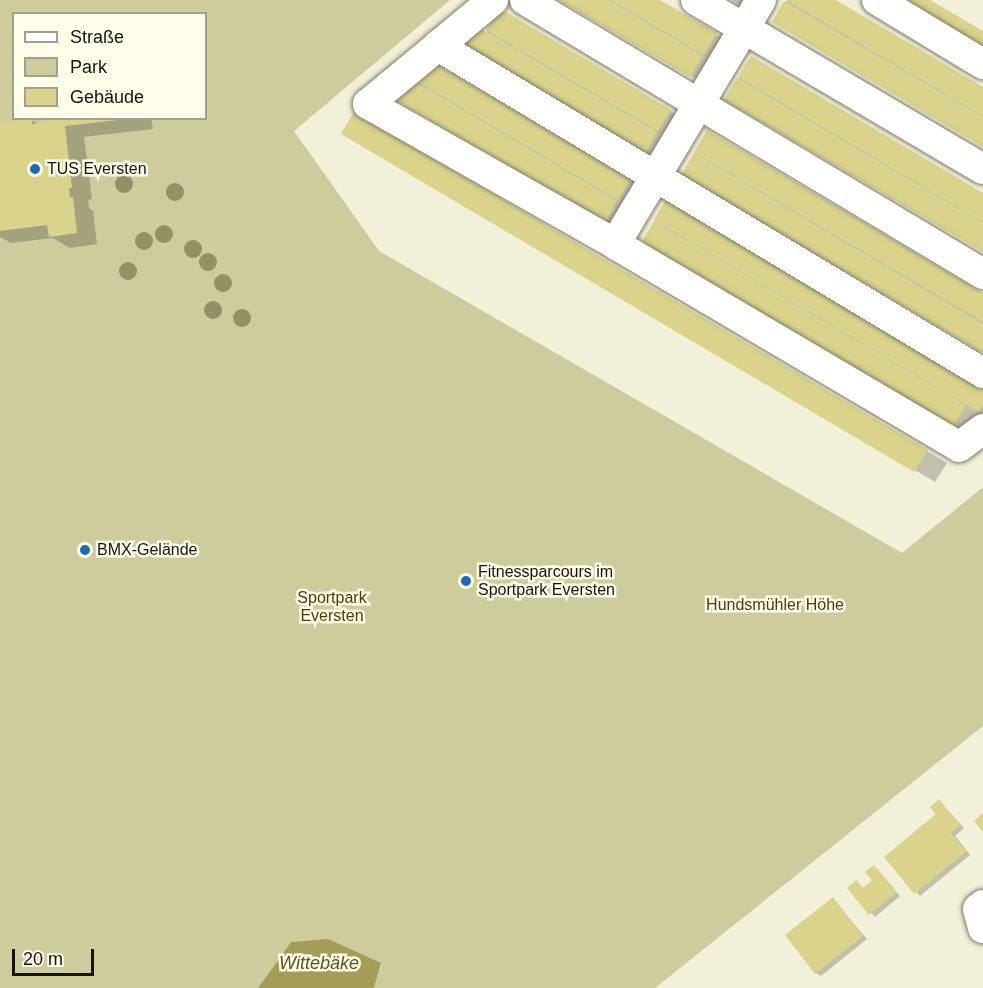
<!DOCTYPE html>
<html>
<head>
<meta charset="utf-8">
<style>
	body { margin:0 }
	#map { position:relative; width:983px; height:988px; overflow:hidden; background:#f2f0d9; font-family:Helvetica,sans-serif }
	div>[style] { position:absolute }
	.green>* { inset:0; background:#cecb9d }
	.water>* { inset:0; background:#a49d58 }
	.shadow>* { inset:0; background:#0003 }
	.building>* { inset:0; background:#d9d38c }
	.roads { filter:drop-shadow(0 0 2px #7e7c67) drop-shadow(0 0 2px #7e7c67) }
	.minor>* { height:30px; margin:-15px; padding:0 15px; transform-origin:15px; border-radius:15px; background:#fff }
	.trees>* { width:18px; height:18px; margin:-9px; border-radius:50%; background:#939066 }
	.dots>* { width:16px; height:16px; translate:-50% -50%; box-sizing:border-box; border:3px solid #fffdea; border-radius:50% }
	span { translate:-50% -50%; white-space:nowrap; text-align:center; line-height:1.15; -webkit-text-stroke:5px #fffdea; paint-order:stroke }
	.poi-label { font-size:16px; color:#15140c }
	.left { translate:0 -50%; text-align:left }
	.park-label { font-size:16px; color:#464108 }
	.water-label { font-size:18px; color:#59541f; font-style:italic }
	.legend { position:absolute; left:12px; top:12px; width:195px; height:108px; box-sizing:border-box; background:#fffdea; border:2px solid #a1a091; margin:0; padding:8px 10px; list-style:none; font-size:18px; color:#15140c }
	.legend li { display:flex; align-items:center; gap:12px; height:30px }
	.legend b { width:30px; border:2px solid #a1a091 }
	.scale { position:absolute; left:12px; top:949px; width:82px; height:27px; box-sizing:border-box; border:3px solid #15140c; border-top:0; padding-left:8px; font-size:18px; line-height:21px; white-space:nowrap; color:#15140c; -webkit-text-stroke:4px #fffdea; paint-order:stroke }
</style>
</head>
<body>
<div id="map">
	<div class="green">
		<i style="clip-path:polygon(evenodd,0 0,450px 0,294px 131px,379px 251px,902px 553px,983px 487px,983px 726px,655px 988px,374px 988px,381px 963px,291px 942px,258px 988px,0 988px,0 0,14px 14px,206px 14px,206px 118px,14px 118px,14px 14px)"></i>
	</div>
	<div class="water">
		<i style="clip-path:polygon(328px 939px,381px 963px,374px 988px,258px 988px,291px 942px)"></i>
	</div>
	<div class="shadow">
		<i style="clip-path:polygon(562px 0,658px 0,732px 44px,706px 85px)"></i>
		<i style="clip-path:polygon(732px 0,757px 0,751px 11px)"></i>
		<i style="clip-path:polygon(787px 0,833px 0,983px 88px,983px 145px,774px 22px)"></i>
		<i style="clip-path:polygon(500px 10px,686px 120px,661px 161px,463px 45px,486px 33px)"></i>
		<i style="clip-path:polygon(751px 58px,983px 194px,983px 251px,726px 100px)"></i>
		<i style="clip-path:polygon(431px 63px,646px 189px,621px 231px,398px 99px,418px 85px)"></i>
		<i style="clip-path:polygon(355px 114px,947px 463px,935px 482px,343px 133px)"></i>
		<i style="clip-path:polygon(46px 118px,151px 118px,153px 129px,84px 137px,92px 199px,88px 200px,89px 208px,93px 211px,97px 244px,70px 248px,53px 238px,11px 243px,0 237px,0 124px,31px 120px,39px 124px,46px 123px)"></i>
		<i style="clip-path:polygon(707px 132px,983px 295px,983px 351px,683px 174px)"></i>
		<i style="clip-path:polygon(667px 200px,983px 386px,983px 412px,969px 434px,643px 242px)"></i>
		<i style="clip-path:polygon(939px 801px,964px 828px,955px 836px,970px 855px,920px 896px,886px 857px,938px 815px)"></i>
		<i style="clip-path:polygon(874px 867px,900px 896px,875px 917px,849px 888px,856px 882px,864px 889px,874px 881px)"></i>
		<i style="clip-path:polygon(833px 899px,867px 939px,821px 976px,816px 973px)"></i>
	</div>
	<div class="building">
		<i style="clip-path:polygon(559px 0,609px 0,703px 56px,690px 77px)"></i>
		<i style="clip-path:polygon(611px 0,660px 0,717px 33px,704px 55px)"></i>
		<i style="clip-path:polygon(786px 0,836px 0,983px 87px,983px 116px)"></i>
		<i style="clip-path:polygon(881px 0,930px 0,983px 31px,983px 60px)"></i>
		<i style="clip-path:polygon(784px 1px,983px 117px,983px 147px,772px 22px)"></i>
		<i style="clip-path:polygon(499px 8px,671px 110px,658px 131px,486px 30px)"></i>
		<i style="clip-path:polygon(473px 24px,657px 132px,645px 154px,461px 45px)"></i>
		<i style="clip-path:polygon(751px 56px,983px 193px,983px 222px,738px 77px)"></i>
		<i style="clip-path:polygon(431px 61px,631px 179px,618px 200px,418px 82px)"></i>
		<i style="clip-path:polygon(409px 78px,617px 201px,605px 223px,396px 100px)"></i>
		<i style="clip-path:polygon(737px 78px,983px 223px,983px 252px,724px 100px)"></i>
		<i style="clip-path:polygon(354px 112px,928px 450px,914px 472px,341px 134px)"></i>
		<i style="clip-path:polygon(44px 118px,118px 120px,65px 126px,72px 188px,69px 188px,70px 198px,73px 197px,77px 233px,49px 237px,47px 225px,0 231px,0 123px,32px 119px,32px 124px,45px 122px)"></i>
		<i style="clip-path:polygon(707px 130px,983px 293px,983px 322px,694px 152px)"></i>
		<i style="clip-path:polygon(694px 153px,983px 324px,983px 353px,681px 175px)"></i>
		<i style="clip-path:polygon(667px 198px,983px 385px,983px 404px,979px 412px,654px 220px)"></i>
		<i style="clip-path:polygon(654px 221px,966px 405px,953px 427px,641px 243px)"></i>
		<i style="clip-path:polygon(939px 799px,960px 825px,951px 833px,966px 852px,914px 894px,884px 857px,936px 814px,930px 807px)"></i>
		<i style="clip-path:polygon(983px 813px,983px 832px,974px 821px)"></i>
		<i style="clip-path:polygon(874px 865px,897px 892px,869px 915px,847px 888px,856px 880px,863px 888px,872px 880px,865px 872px)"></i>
		<i style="clip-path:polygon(833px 897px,863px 936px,815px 974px,785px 935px)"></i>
	</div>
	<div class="roads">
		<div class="minor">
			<i style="left:525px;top:0;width:534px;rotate:30.89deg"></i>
			<i style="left:696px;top:0;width:333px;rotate:30.5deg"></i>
			<i style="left:877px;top:0;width:124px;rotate:31.1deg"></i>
			<i style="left:438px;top:46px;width:72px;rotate:-39.9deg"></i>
			<i style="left:615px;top:244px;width:284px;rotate:-59.1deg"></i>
			<i style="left:983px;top:373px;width:636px;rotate:-149.04deg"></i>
			<i style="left:438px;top:46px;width:91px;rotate:140.4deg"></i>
			<i style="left:368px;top:104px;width:284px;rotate:29.5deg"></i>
			<i style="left:615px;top:244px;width:399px;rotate:30.5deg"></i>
			<i style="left:959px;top:447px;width:30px;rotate:-37deg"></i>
			<i style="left:983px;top:905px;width:6px;rotate:141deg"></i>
			<i style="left:978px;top:909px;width:20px;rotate:75deg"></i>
		</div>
	</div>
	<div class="trees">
		<i style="left:124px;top:184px"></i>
		<i style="left:175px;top:192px"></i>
		<i style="left:164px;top:234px"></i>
		<i style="left:144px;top:241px"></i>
		<i style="left:193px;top:249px"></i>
		<i style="left:208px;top:262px"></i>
		<i style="left:128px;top:271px"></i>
		<i style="left:223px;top:283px"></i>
		<i style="left:213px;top:310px"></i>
		<i style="left:242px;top:318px"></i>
	</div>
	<div class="dots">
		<i style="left:35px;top:169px;background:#1e68b8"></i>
		<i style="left:85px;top:550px;background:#1e68b8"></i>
		<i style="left:466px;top:581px;background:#1e68b8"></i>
	</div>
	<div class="poi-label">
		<span class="left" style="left:47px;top:169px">TUS Eversten</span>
		<span class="left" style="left:97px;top:550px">BMX-Gelände</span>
		<span class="left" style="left:478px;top:581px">Fitnessparcours im<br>Sportpark Eversten</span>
	</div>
	<div class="park-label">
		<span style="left:332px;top:607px">Sportpark<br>Eversten</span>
		<span style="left:775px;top:605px">Hundsmühler Höhe</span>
	</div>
	<div class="water-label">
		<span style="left:319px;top:963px">Wittebäke</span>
	</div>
	<ul class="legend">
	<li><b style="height:8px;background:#fff"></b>Straße</li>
	<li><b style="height:16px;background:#cecb9d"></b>Park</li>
	<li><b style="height:16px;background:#d9d38c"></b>Gebäude</li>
	</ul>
	<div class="scale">20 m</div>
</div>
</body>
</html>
